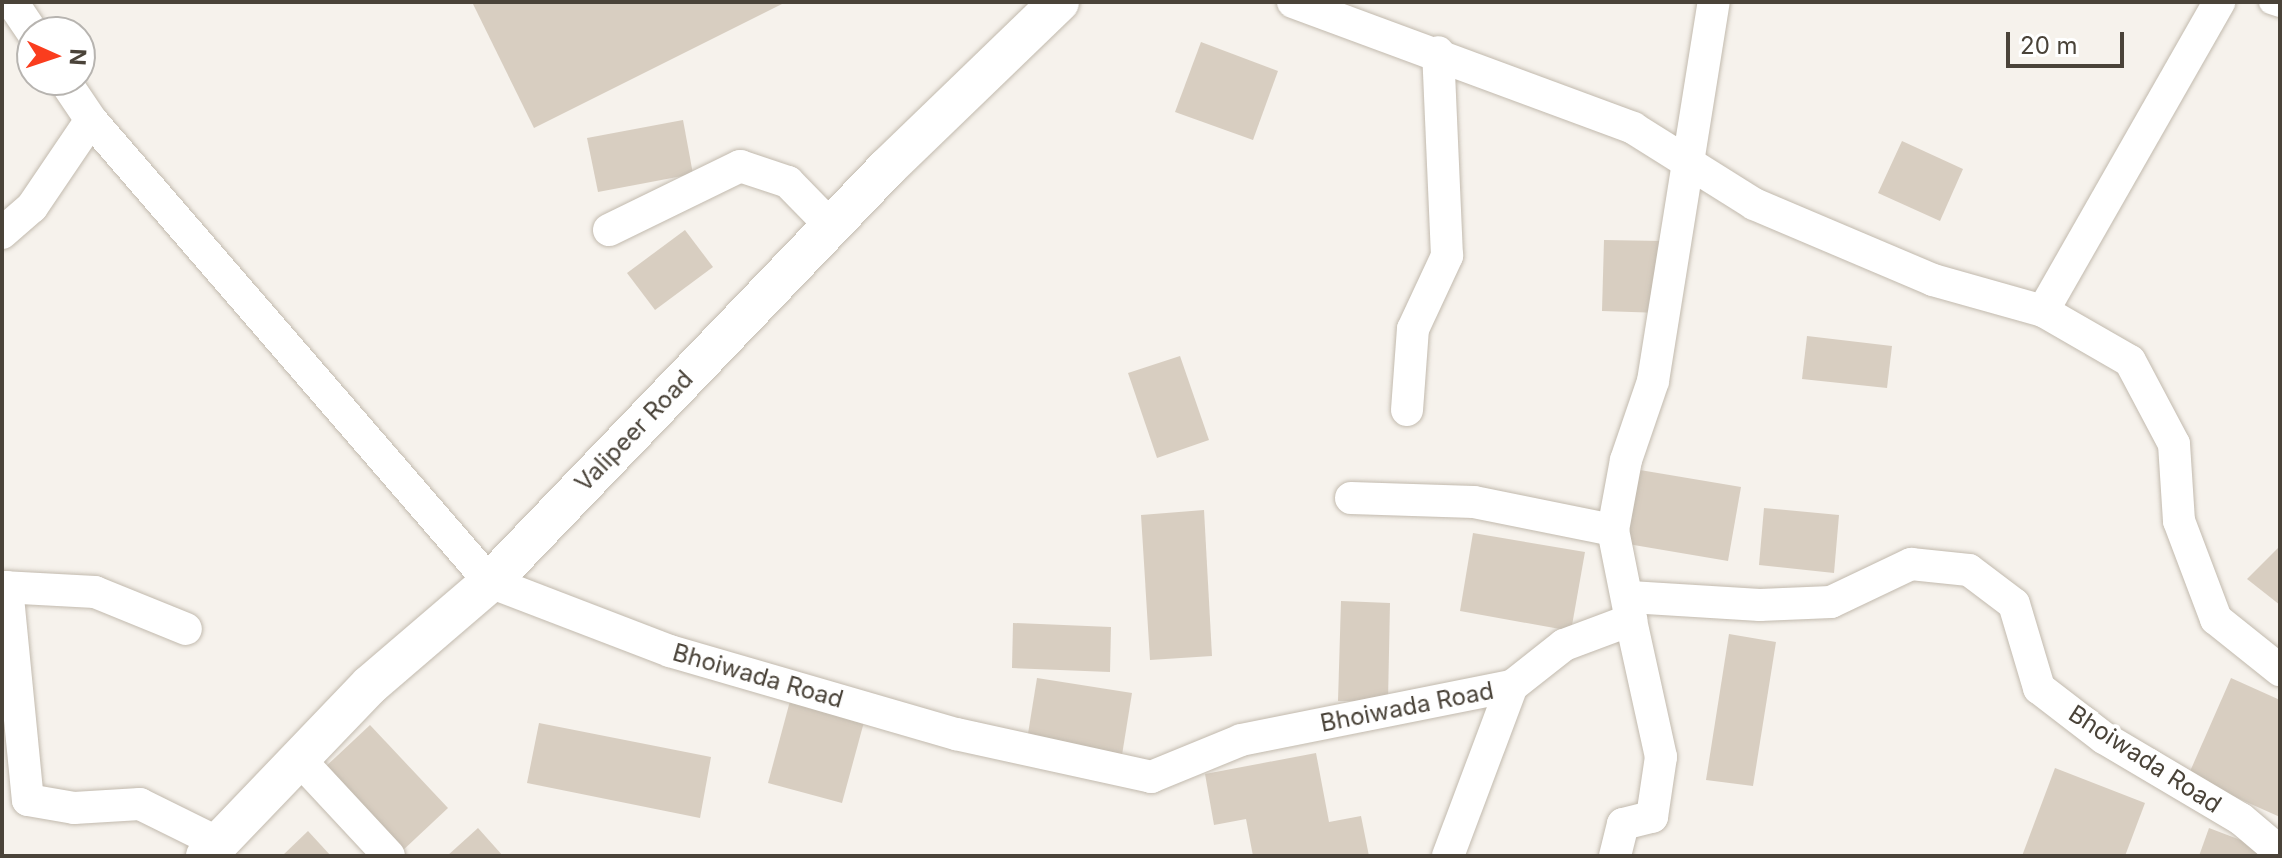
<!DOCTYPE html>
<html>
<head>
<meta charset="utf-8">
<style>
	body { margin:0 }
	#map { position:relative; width:2282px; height:858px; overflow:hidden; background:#f6f2ec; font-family:Inter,sans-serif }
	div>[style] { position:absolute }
	.building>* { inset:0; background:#d8cec1 }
	.roads { filter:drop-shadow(0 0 2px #c2baae) drop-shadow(0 0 2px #c2baae) }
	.pedestrian>* { height:24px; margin:-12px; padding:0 12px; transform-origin:12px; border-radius:12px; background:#fff }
	.minor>* { height:32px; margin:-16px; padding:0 16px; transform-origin:16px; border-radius:16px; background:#fff }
	.tertiary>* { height:40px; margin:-20px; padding:0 20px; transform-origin:20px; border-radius:20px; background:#fff }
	span { translate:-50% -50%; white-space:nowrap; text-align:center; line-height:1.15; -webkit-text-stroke:8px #fff; paint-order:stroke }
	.street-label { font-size:24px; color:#4a4339 }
	.frame { position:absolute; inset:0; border:4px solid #4a4339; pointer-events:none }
	.north { position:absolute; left:16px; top:16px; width:80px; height:80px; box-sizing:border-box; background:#fff; border:2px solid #b7b4b0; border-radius:50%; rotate:93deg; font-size:22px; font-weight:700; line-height:32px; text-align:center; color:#4a4339 }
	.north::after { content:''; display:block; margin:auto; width:28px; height:36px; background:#fa3d1e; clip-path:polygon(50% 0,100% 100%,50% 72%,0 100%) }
	.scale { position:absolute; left:2006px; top:32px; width:118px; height:36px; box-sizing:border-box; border:4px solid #4a4339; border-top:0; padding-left:10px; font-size:24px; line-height:28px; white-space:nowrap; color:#4a4339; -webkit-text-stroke:6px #fff; paint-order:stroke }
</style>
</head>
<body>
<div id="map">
	<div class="building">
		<i style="clip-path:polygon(472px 2px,786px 2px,534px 128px)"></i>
		<i style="clip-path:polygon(1201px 42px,1278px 71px,1253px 140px,1175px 112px)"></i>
		<i style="clip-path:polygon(683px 120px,693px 174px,598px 192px,587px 138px)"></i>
		<i style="clip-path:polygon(1902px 141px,1963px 169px,1940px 221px,1878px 193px)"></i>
		<i style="clip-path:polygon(685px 230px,713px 267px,655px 310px,627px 273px)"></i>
		<i style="clip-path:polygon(1604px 240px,1663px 241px,1661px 313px,1602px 311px)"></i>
		<i style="clip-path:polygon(1807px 336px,1892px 346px,1887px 388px,1802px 379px)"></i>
		<i style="clip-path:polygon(1180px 356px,1209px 440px,1157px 458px,1128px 373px)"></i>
		<i style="clip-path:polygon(1634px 469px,1741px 487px,1728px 561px,1622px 543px)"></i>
		<i style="clip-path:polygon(1764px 508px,1839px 515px,1834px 573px,1759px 565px)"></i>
		<i style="clip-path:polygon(1204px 510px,1212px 656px,1150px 660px,1141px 515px)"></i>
		<i style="clip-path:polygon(1473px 533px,1585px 552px,1571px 631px,1460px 611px)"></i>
		<i style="clip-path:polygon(2280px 546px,2280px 605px,2247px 579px)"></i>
		<i style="clip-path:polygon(1341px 601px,1390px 603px,1388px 701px,1338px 701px)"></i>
		<i style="clip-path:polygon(1013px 623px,1111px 627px,1110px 672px,1012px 668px)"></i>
		<i style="clip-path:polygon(1729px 634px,1776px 642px,1753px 786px,1706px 780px)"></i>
		<i style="clip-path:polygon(1037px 678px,1132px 693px,1122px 755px,1027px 740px)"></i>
		<i style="clip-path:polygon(2231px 678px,2280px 700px,2280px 817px,2188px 776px)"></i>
		<i style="clip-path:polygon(790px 701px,864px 722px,842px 803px,768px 783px)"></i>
		<i style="clip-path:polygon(539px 723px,711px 757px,700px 818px,527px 783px)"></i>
		<i style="clip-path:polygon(370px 725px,448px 808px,400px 853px,322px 770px)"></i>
		<i style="clip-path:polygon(1316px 753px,1329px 822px,1361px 816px,1369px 856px,1253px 856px,1246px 819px,1214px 825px,1205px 774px)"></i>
		<i style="clip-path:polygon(2055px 768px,2145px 803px,2125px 856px,2022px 856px)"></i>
		<i style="clip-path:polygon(478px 828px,503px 856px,447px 856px)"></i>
		<i style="clip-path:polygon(2209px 828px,2280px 855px,2280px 856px,2199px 856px)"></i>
		<i style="clip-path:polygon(308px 831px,331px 856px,282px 856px)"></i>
	</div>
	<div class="roads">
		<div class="pedestrian">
			<i style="left:2271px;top:2px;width:9px;rotate:18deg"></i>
		</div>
		<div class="minor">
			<i style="left:12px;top:2px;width:36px;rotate:56deg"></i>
			<i style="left:1293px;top:2px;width:363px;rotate:20.3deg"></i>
			<i style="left:1633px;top:128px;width:143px;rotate:32.1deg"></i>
			<i style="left:1754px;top:204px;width:194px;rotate:23deg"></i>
			<i style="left:1933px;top:280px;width:114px;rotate:15.7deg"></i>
			<i style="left:2043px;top:311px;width:100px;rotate:29.9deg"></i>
			<i style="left:2130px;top:361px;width:94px;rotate:62.1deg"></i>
			<i style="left:2174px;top:444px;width:77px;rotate:86.3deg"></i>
			<i style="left:2179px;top:521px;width:105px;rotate:69.3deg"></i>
			<i style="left:2216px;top:619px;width:82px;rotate:38.6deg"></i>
			<i style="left:64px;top:80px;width:48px;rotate:56deg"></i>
			<i style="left:91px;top:120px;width:610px;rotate:49.18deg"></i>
			<i style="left:490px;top:582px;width:193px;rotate:21deg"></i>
			<i style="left:670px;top:651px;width:298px;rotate:16.2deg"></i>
			<i style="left:956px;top:734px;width:200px;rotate:12.4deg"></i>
			<i style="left:1151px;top:777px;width:97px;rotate:-22.3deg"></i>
			<i style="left:1241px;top:740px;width:276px;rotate:-11.3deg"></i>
			<i style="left:1512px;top:686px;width:66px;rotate:-38.3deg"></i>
			<i style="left:1564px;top:645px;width:72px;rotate:-20.5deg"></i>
			<i style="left:1631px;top:620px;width:92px;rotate:-101.3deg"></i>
			<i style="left:1613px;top:530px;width:71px;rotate:-79.5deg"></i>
			<i style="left:1626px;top:460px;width:83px;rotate:-71.1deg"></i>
			<i style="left:1653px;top:381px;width:384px;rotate:-80.9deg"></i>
			<i style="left:609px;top:230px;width:146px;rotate:-26deg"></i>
			<i style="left:740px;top:166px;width:51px;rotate:18.4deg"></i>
			<i style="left:788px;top:182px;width:62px;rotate:45.7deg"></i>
			<i style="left:2px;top:233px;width:40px;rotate:-41deg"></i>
			<i style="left:32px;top:207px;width:105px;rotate:-55.9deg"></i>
			<i style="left:2043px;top:311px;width:356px;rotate:-60.3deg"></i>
			<i style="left:1407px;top:410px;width:81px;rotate:-85.8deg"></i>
			<i style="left:1413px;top:329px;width:81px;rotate:-65deg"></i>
			<i style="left:1447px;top:256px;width:204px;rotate:-92.5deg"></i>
			<i style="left:1351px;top:498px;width:123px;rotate:1.9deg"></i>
			<i style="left:1474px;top:502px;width:142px;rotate:11.4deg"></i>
			<i style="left:2px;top:587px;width:93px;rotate:3.1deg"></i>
			<i style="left:95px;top:592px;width:98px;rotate:22.1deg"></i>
			<i style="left:7px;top:587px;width:214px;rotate:84.4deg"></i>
			<i style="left:28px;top:800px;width:47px;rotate:9.9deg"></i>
			<i style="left:74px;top:808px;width:66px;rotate:-3.5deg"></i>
			<i style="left:140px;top:804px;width:88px;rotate:26.3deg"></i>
			<i style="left:1630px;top:597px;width:130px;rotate:3.5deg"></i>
			<i style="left:1760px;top:605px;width:71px;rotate:-2.4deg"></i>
			<i style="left:1831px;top:602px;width:89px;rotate:-25.4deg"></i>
			<i style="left:1911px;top:564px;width:58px;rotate:5.9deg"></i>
			<i style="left:1969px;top:570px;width:56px;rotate:37.1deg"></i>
			<i style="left:2014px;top:604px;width:88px;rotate:73.4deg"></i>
			<i style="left:2039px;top:688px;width:82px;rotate:37.6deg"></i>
			<i style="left:2104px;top:738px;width:159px;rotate:30.6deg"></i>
			<i style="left:2241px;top:819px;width:51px;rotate:40.2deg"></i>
			<i style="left:299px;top:759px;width:132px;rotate:47.1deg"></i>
			<i style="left:1448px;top:856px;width:182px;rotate:-69.4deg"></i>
			<i style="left:1615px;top:856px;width:33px;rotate:-76deg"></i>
			<i style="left:1623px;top:824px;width:30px;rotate:-14deg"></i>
			<i style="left:1652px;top:817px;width:61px;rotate:-81.5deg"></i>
			<i style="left:1661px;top:757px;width:140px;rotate:-102.4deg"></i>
		</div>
		<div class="tertiary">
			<i style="left:206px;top:856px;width:237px;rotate:-46.2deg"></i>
			<i style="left:370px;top:685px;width:158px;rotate:-40.6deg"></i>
			<i style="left:490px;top:582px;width:574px;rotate:-46.2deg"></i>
			<i style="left:887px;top:168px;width:239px;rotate:-44deg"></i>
		</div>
	</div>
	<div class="street-label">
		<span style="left:634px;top:431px;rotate:-46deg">Valipeer Road</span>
		<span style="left:758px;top:676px;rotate:16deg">Bhoiwada Road</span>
		<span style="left:1407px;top:707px;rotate:-11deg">Bhoiwada Road</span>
		<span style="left:2145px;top:759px;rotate:33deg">Bhoiwada Road</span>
	</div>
	<div class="frame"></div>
	<div class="north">N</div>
	<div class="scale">20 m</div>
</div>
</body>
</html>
